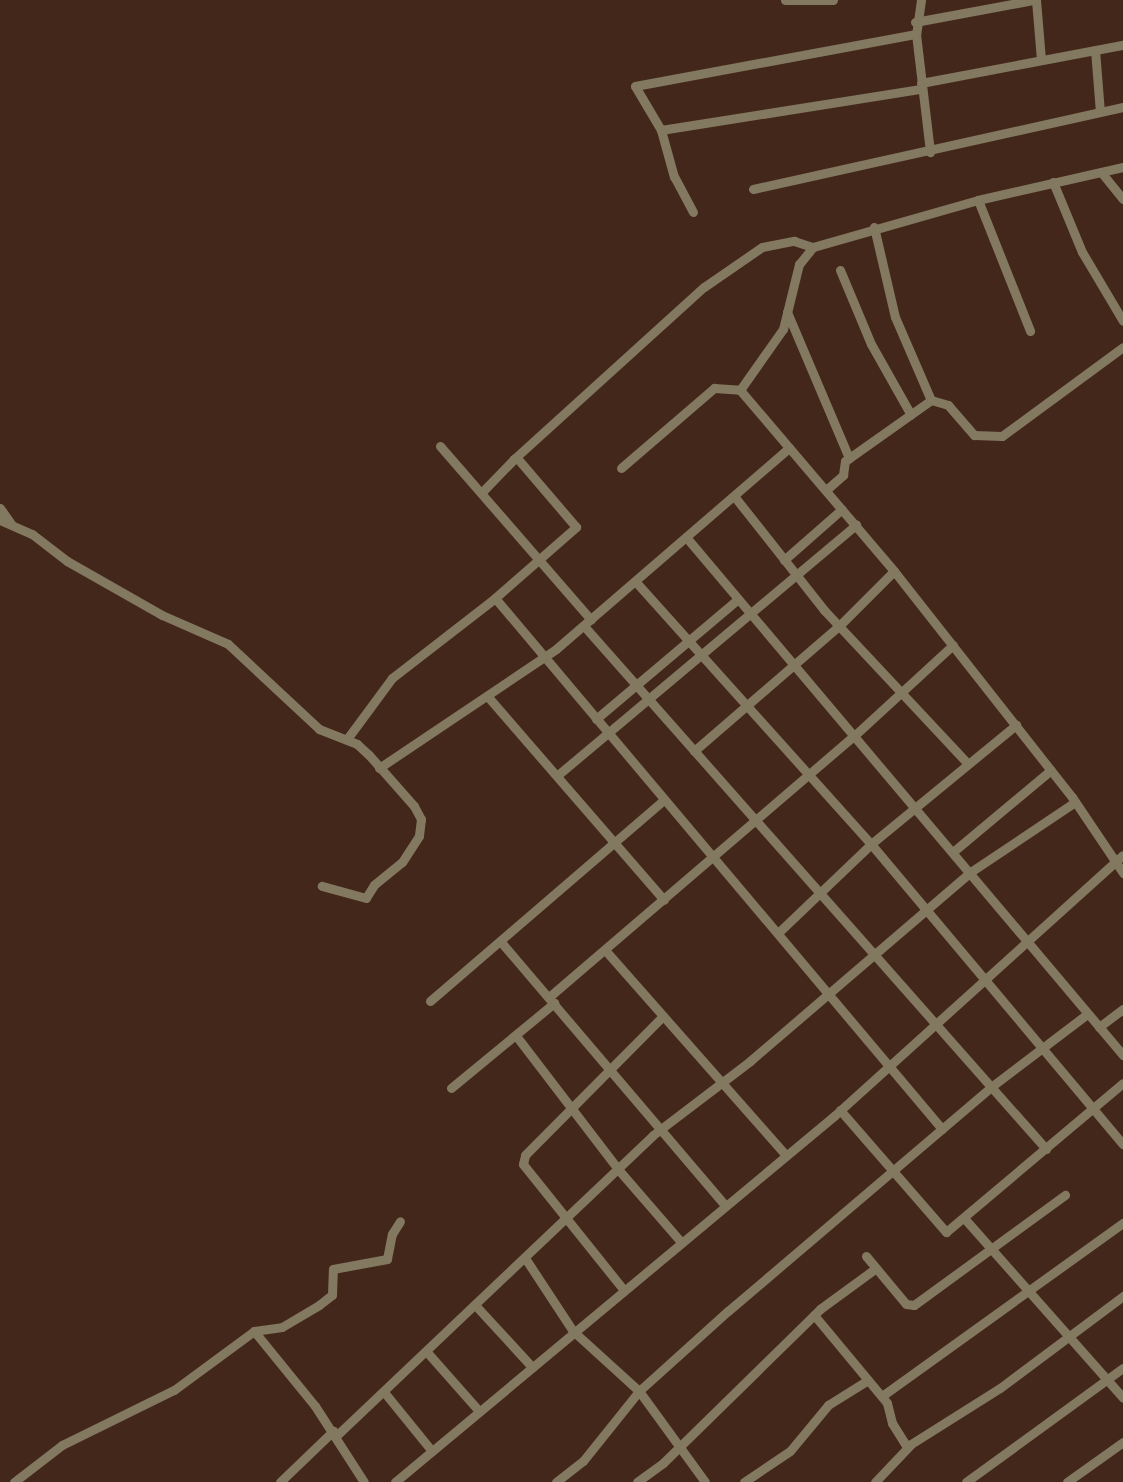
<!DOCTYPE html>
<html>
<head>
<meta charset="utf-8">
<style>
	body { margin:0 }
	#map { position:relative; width:1123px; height:1482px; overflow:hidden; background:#44271b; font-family:Helvetica,sans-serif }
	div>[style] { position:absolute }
	.minor>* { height:9px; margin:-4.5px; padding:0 4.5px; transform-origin:4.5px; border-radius:4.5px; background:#827960 }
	span { translate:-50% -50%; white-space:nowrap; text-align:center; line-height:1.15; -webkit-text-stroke:7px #21140f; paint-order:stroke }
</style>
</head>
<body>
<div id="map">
	<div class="minor">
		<i style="left:785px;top:0;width:48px"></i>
		<i style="left:921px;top:0;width:34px;rotate:98deg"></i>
		<i style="left:916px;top:34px;width:119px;rotate:83.2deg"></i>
		<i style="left:1036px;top:0;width:59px;rotate:85.2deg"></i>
		<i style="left:915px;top:22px;width:121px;rotate:-10.5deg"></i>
		<i style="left:1095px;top:50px;width:62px;rotate:85.4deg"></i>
		<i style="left:921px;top:83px;width:206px;rotate:-10.7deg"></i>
		<i style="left:661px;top:130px;width:263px;rotate:-9deg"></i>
		<i style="left:1123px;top:167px;width:149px;rotate:167.2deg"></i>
		<i style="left:978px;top:200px;width:172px;rotate:164.1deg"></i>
		<i style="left:813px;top:247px;width:22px;rotate:129deg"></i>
		<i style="left:799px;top:264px;width:67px;rotate:103.8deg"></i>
		<i style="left:783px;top:329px;width:75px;rotate:125.2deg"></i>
		<i style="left:740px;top:390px;width:238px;rotate:49.6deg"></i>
		<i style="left:894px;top:571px;width:288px;rotate:51.8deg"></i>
		<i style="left:1072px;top:797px;width:92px;rotate:56.1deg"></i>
		<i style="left:1101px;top:172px;width:35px;rotate:51deg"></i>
		<i style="left:1053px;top:182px;width:76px;rotate:67.5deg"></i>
		<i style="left:1082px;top:252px;width:80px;rotate:59.3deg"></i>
		<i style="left:753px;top:189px;width:379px;rotate:-12.5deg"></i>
		<i style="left:978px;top:200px;width:141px;rotate:68.3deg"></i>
		<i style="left:693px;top:212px;width:40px;rotate:-118deg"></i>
		<i style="left:674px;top:177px;width:49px;rotate:-105.5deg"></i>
		<i style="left:661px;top:130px;width:51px;rotate:-120.6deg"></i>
		<i style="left:635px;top:86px;width:286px;rotate:-10.5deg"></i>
		<i style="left:874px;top:227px;width:92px;rotate:76.9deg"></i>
		<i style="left:895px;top:317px;width:90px;rotate:66.6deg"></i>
		<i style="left:840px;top:270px;width:80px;rotate:67.3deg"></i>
		<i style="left:871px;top:344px;width:81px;rotate:60.6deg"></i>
		<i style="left:787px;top:312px;width:159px;rotate:67deg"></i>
		<i style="left:440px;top:446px;width:230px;rotate:49deg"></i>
		<i style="left:514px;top:459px;width:256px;rotate:-42.2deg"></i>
		<i style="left:704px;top:287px;width:70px;rotate:-34.6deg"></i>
		<i style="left:762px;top:247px;width:33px;rotate:-11deg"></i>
		<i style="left:794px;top:241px;width:20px;rotate:18deg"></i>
		<i style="left:621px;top:468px;width:123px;rotate:-40.7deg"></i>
		<i style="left:714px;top:388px;width:26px;rotate:4deg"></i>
		<i style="left:826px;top:490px;width:23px;rotate:-41deg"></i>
		<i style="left:843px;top:475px;width:14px;rotate:-82deg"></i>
		<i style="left:845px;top:461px;width:105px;rotate:-35.3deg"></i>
		<i style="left:931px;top:400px;width:18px;rotate:16deg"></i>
		<i style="left:948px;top:405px;width:40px;rotate:49deg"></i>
		<i style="left:974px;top:435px;width:28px;rotate:2deg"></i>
		<i style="left:1002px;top:436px;width:150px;rotate:-36.3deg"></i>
		<i style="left:734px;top:496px;width:145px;rotate:51.7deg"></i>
		<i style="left:824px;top:610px;width:209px;rotate:46.9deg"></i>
		<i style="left:0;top:508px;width:19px;rotate:55deg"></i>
		<i style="left:0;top:520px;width:35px;rotate:24deg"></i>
		<i style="left:32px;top:534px;width:44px;rotate:37.6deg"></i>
		<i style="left:67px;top:561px;width:109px;rotate:29.6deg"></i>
		<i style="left:162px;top:615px;width:72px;rotate:23.7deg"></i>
		<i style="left:228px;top:644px;width:125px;rotate:43deg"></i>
		<i style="left:319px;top:729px;width:41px;rotate:21.5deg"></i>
		<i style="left:357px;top:744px;width:16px;rotate:43deg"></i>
		<i style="left:369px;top:755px;width:68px;rotate:48.6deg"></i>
		<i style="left:414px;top:806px;width:15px;rotate:62deg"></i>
		<i style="left:421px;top:819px;width:17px;rotate:97deg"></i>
		<i style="left:419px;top:836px;width:31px;rotate:123deg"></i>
		<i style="left:402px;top:862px;width:36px;rotate:141deg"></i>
		<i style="left:374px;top:885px;width:15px;rotate:122deg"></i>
		<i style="left:366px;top:898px;width:46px;rotate:-164.7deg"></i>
		<i style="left:686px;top:537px;width:678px;rotate:49.85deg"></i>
		<i style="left:784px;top:560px;width:77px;rotate:-41.3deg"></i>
		<i style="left:635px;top:581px;width:353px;rotate:48.1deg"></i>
		<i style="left:871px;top:844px;width:392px;rotate:50deg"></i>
		<i style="left:495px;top:598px;width:694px;rotate:49.91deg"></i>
		<i style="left:584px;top:626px;width:698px;rotate:48.54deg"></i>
		<i style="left:489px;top:698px;width:267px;rotate:49.1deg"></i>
		<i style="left:596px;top:719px;width:186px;rotate:-40.2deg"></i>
		<i style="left:347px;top:739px;width:76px;rotate:-53.6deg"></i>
		<i style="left:392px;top:678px;width:130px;rotate:-37.8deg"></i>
		<i style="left:495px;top:598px;width:108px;rotate:-41.2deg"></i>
		<i style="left:576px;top:527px;width:89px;rotate:-130.5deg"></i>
		<i style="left:518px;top:459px;width:4px;rotate:180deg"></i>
		<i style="left:514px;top:459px;width:45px;rotate:134.1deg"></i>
		<i style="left:694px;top:751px;width:193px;rotate:-40.8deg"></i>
		<i style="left:840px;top:625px;width:76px;rotate:-45deg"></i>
		<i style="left:379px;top:768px;width:213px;rotate:-33.9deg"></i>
		<i style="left:556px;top:649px;width:308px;rotate:-40.8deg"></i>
		<i style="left:559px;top:774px;width:388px;rotate:-40deg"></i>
		<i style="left:954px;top:851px;width:126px;rotate:-39.9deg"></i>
		<i style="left:779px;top:932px;width:127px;rotate:-43.7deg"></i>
		<i style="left:871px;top:844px;width:188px;rotate:-39.4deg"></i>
		<i style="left:501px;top:942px;width:345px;rotate:49.6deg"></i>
		<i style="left:605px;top:950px;width:273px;rotate:48.6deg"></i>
		<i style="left:549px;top:997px;width:403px;rotate:-40.6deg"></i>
		<i style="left:855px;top:735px;width:133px;rotate:-42.6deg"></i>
		<i style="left:430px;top:1001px;width:308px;rotate:-40.7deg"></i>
		<i style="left:1099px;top:1027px;width:30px;rotate:-37deg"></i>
		<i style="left:517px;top:1037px;width:165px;rotate:52.6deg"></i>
		<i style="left:617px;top:1168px;width:98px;rotate:49.1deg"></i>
		<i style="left:451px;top:1088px;width:134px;rotate:-39.5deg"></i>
		<i style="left:840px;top:1110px;width:162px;rotate:49deg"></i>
		<i style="left:946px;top:1232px;width:231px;rotate:-40.1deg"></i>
		<i style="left:964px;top:1218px;width:240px;rotate:48.5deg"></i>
		<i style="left:866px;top:1256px;width:62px;rotate:50.2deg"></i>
		<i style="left:906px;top:1304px;width:8px;rotate:7deg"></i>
		<i style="left:914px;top:1305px;width:187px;rotate:-36.1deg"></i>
		<i style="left:525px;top:1258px;width:87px;rotate:56.7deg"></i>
		<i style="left:573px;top:1331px;width:89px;rotate:42.3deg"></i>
		<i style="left:639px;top:1391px;width:112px;rotate:54deg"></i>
		<i style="left:623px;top:1289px;width:160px;rotate:-128.7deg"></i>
		<i style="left:523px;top:1164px;width:9px;rotate:-77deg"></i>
		<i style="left:525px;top:1155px;width:196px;rotate:-45.2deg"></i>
		<i style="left:476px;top:1306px;width:83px;rotate:47.4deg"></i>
		<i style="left:814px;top:1315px;width:114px;rotate:50.3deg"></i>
		<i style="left:887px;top:1403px;width:21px;rotate:76deg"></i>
		<i style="left:892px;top:1423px;width:28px;rotate:58deg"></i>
		<i style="left:254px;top:1331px;width:97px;rotate:50.9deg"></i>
		<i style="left:315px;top:1406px;width:90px;rotate:57.2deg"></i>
		<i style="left:426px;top:1351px;width:80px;rotate:48.5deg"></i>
		<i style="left:384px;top:1392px;width:76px;rotate:50.9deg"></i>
		<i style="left:882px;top:1396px;width:297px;rotate:-35.7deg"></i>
		<i style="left:336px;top:1436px;width:437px;rotate:-43.5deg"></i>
		<i style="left:653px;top:1135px;width:122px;rotate:-37.3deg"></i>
		<i style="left:750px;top:1061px;width:292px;rotate:-40.6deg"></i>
		<i style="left:972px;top:871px;width:124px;rotate:-33.8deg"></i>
		<i style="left:14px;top:1482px;width:61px;rotate:-37.6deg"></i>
		<i style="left:62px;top:1445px;width:125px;rotate:-26.2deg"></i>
		<i style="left:174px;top:1390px;width:99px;rotate:-36.4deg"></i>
		<i style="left:254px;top:1331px;width:28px;rotate:-8deg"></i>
		<i style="left:282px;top:1327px;width:43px;rotate:-30.7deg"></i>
		<i style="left:319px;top:1305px;width:16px;rotate:-38deg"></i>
		<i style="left:332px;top:1295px;width:26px;rotate:-88deg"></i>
		<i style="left:333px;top:1269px;width:55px;rotate:-10.5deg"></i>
		<i style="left:387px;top:1259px;width:25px;rotate:-79deg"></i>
		<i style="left:392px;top:1234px;width:15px;rotate:-58deg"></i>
		<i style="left:280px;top:1482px;width:74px;rotate:-43.9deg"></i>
		<i style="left:395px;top:1482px;width:572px;rotate:-39.82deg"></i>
		<i style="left:834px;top:1116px;width:389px;rotate:-42.1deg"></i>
		<i style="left:556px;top:1482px;width:34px;rotate:-38deg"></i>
		<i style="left:583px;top:1461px;width:90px;rotate:-51.3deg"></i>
		<i style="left:639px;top:1391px;width:120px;rotate:-42deg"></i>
		<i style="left:728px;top:1311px;width:345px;rotate:-40.4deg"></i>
		<i style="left:991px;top:1087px;width:121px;rotate:-37.2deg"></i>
		<i style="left:637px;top:1482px;width:32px;rotate:-36deg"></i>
		<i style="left:663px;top:1463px;width:220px;rotate:-44.4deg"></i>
		<i style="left:820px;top:1309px;width:69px;rotate:-36.2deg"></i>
		<i style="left:744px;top:1482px;width:55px;rotate:-34deg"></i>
		<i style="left:790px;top:1451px;width:60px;rotate:-50.4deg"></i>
		<i style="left:828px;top:1405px;width:47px;rotate:-32deg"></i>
		<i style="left:875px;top:1482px;width:52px;rotate:-46.5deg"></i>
		<i style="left:911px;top:1444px;width:105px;rotate:-32.2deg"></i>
		<i style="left:1000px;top:1388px;width:154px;rotate:-36.8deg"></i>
		<i style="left:966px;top:1482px;width:194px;rotate:-36deg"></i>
		<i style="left:1067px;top:1482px;width:69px;rotate:-35.5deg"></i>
	</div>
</div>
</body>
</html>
